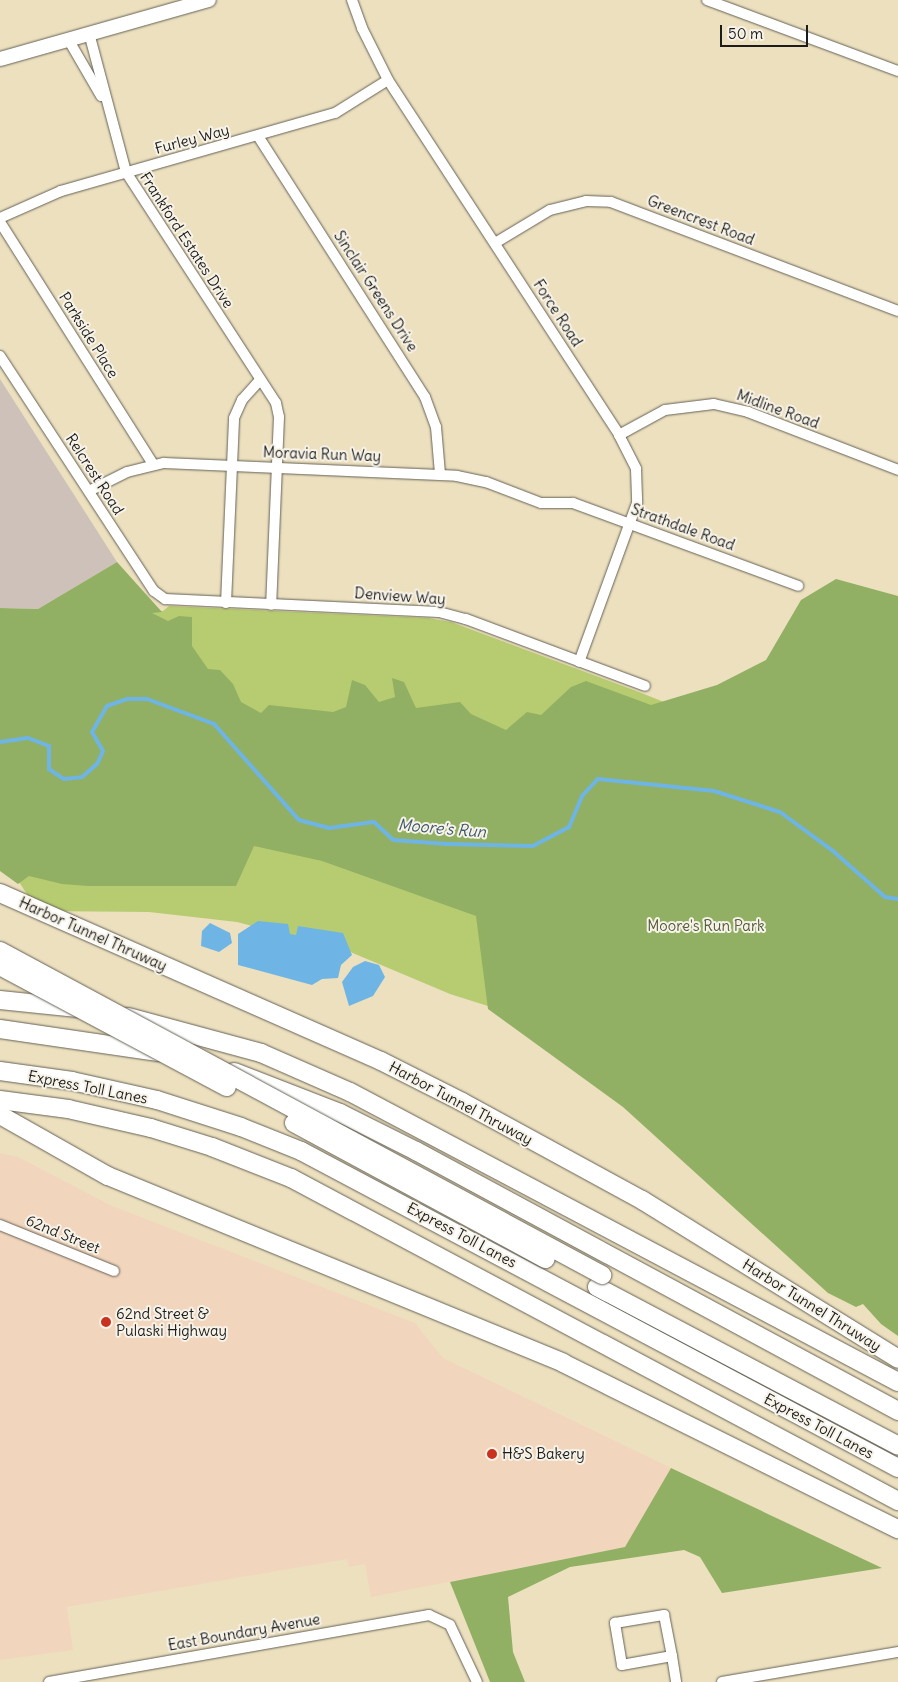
<!DOCTYPE html>
<html>
<head>
<meta charset="utf-8">
<style>
	body { margin:0 }
	#map { position:relative; width:898px; height:1682px; overflow:hidden; background:#ece0bf; font-family:Delius,sans-serif }
	div>[style] { position:absolute }
	.built>* { inset:0; background:#f1d5bd }
	.industrial>* { inset:0; background:#cec1ba }
	.green>* { inset:0; background:#b7cc71 }
	.forest>* { inset:0; background:#91b063 }
	.water>* { inset:0; background:#6eb5e5 }
	.stream>* { height:4px; margin:-2px; padding:0 2px; transform-origin:2px; border-radius:2px; background:#6eb5e5 }
	.roads { filter:drop-shadow(0 0 1px #656155) drop-shadow(0 0 1px #656155) }
	.street>* { height:10px; margin:-5px; padding:0 5px; transform-origin:5px; border-radius:5px; background:#fff }
	.secondary>* { height:14px; margin:-7px; padding:0 7px; transform-origin:7px; border-radius:7px; background:#fff }
	.highway>* { height:18px; margin:-9px; padding:0 9px; transform-origin:9px; border-radius:9px; background:#fff }
	.bridges { filter:drop-shadow(0 0 1px #656155) drop-shadow(0 0 1px #656155) }
	.highway-bridge>* { height:18px; margin:-9px; padding:0 9px; transform-origin:9px; border-radius:9px; background:#fff }
	.dots>* { width:14px; height:14px; translate:-50% -50%; box-sizing:border-box; border:2px solid #f7f3e8; border-radius:50% }
	span { translate:-50% -50%; white-space:nowrap; text-align:center; line-height:1.15; -webkit-text-stroke:4px #f7f3e8; paint-order:stroke }
	.street-label { font-size:15px; color:#1c1c1c }
	.park-label { font-size:15px; color:#525a3a }
	.poi-label { font-size:15px; color:#1c1c1c }
	.left { translate:0 -50%; text-align:left }
	.water-label { font-size:16px; color:#3d596c; font-style:italic }
	.scale { position:absolute; left:720px; top:25px; width:88px; height:22px; box-sizing:border-box; border:2px solid #1c1c1c; border-top:0; padding-left:6px; font-size:15px; line-height:18px; white-space:nowrap; color:#1c1c1c; -webkit-text-stroke:4px #f7f3e8; paint-order:stroke }
</style>
</head>
<body>
<div id="map">
	<div class="built">
		<i style="clip-path:polygon(0 1153px,18px 1157px,112px 1206px,415px 1323px,443px 1358px,671px 1468px,625px 1547px,371px 1597px,365px 1564px,349px 1567px,347px 1559px,67px 1607px,73px 1650px,0 1660px)"></i>
	</div>
	<div class="industrial">
		<i style="clip-path:polygon(0 379px,117px 562px,38px 609px,0 608px)"></i>
	</div>
	<div class="green">
		<i style="clip-path:polygon(169px 606px,428px 618px,451px 622px,639px 692px,898px 796px,679px 1145px,491px 1007px,450px 994px,348px 951px,237px 922px,149px 912px,38px 911px,0 853px,0 734px,7px 610px,163px 611px)"></i>
	</div>
	<div class="forest">
		<i style="clip-path:polygon(117px 562px,162px 612px,152px 613px,168px 621px,179px 616px,192px 617px,192px 646px,208px 669px,220px 670px,233px 684px,241px 702px,261px 713px,269px 705px,333px 712px,346px 707px,352px 680px,365px 685px,379px 702px,395px 697px,392px 678px,404px 682px,416px 708px,460px 702px,471px 714px,506px 730px,527px 712px,541px 715px,571px 687px,586px 681px,651px 705px,717px 685px,766px 660px,801px 600px,836px 579px,898px 596px,898px 1336px,881px 1324px,863px 1304px,856px 1307px,828px 1293px,623px 1107px,488px 1009px,476px 916px,322px 861px,254px 846px,236px 886px,88px 886px,62px 884px,29px 876px,18px 884px,0 871px,0 608px,38px 609px)"></i>
		<i style="clip-path:polygon(671px 1468px,882px 1568px,722px 1593px,700px 1557px,684px 1550px,570px 1567px,508px 1597px,513px 1652px,525px 1682px,490px 1682px,450px 1582px,625px 1547px)"></i>
	</div>
	<div class="water">
		<i style="clip-path:polygon(258px 921px,288px 924px,290px 934px,296px 935px,298px 926px,343px 933px,352px 955px,341px 965px,338px 978px,322px 979px,312px 985px,238px 965px,238px 934px)"></i>
		<i style="clip-path:polygon(210px 923px,230px 933px,232px 943px,219px 952px,201px 946px,202px 931px)"></i>
		<i style="clip-path:polygon(365px 961px,379px 965px,385px 977px,373px 996px,349px 1006px,342px 982px,353px 967px)"></i>
	</div>
	<div class="stream">
		<i style="left:0;top:742px;width:28px;rotate:-8deg"></i>
		<i style="left:28px;top:738px;width:22px;rotate:21deg"></i>
		<i style="left:49px;top:746px;width:23px;rotate:90deg"></i>
		<i style="left:49px;top:769px;width:18px;rotate:34deg"></i>
		<i style="left:64px;top:779px;width:18px;rotate:-6deg"></i>
		<i style="left:82px;top:777px;width:20px;rotate:-41deg"></i>
		<i style="left:97px;top:764px;width:14px;rotate:-65deg"></i>
		<i style="left:103px;top:751px;width:22px;rotate:-120deg"></i>
		<i style="left:92px;top:732px;width:30px;rotate:-60deg"></i>
		<i style="left:107px;top:706px;width:21px;rotate:-19deg"></i>
		<i style="left:127px;top:699px;width:20px"></i>
		<i style="left:147px;top:699px;width:72px;rotate:20.5deg"></i>
		<i style="left:214px;top:724px;width:128px;rotate:48.5deg"></i>
		<i style="left:299px;top:820px;width:31px;rotate:15deg"></i>
		<i style="left:329px;top:828px;width:45px;rotate:-7.6deg"></i>
		<i style="left:374px;top:822px;width:26px;rotate:43deg"></i>
		<i style="left:393px;top:840px;width:54px;rotate:4.2deg"></i>
		<i style="left:447px;top:844px;width:86px;rotate:1.3deg"></i>
		<i style="left:533px;top:846px;width:41px;rotate:-27.8deg"></i>
		<i style="left:569px;top:827px;width:34px;rotate:-67deg"></i>
		<i style="left:582px;top:796px;width:23px;rotate:-47deg"></i>
		<i style="left:598px;top:779px;width:117px;rotate:5.9deg"></i>
		<i style="left:714px;top:791px;width:69px;rotate:17.7deg"></i>
		<i style="left:780px;top:812px;width:66px;rotate:36.3deg"></i>
		<i style="left:833px;top:851px;width:69px;rotate:41.5deg"></i>
		<i style="left:885px;top:897px;width:13px;rotate:9deg"></i>
	</div>
	<div class="roads">
		<div class="street">
			<i style="left:352px;top:0;width:30px;rotate:70deg"></i>
			<i style="left:362px;top:28px;width:58px;rotate:63.4deg"></i>
			<i style="left:388px;top:80px;width:424px;rotate:56.9deg"></i>
			<i style="left:619px;top:435px;width:38px;rotate:63deg"></i>
			<i style="left:636px;top:469px;width:34px;rotate:88deg"></i>
			<i style="left:637px;top:503px;width:169px;rotate:110deg"></i>
			<i style="left:707px;top:0;width:204px;rotate:20.4deg"></i>
			<i style="left:89px;top:33px;width:144px;rotate:75.1deg"></i>
			<i style="left:126px;top:172px;width:275px;rotate:57deg"></i>
			<i style="left:276px;top:403px;width:14px;rotate:78deg"></i>
			<i style="left:279px;top:417px;width:188px;rotate:92.4deg"></i>
			<i style="left:68px;top:39px;width:66px;rotate:59.9deg"></i>
			<i style="left:258px;top:136px;width:310px;rotate:57.4deg"></i>
			<i style="left:425px;top:397px;width:32px;rotate:70deg"></i>
			<i style="left:436px;top:427px;width:47px;rotate:85.1deg"></i>
			<i style="left:0;top:218px;width:67px;rotate:-23.9deg"></i>
			<i style="left:61px;top:191px;width:285px;rotate:-15.9deg"></i>
			<i style="left:335px;top:113px;width:62px;rotate:-31.9deg"></i>
			<i style="left:0;top:222px;width:286px;rotate:57.7deg"></i>
			<i style="left:495px;top:243px;width:64px;rotate:-31deg"></i>
			<i style="left:550px;top:210px;width:37px;rotate:-14deg"></i>
			<i style="left:586px;top:201px;width:25px;rotate:2deg"></i>
			<i style="left:611px;top:202px;width:307px;rotate:20.8deg"></i>
			<i style="left:0;top:356px;width:281px;rotate:56.8deg"></i>
			<i style="left:154px;top:591px;width:14px;rotate:36deg"></i>
			<i style="left:165px;top:599px;width:274px;rotate:2.7deg"></i>
			<i style="left:439px;top:612px;width:28px;rotate:15deg"></i>
			<i style="left:466px;top:619px;width:191px;rotate:20.5deg"></i>
			<i style="left:619px;top:435px;width:52px;rotate:-28.5deg"></i>
			<i style="left:665px;top:410px;width:49px;rotate:-7deg"></i>
			<i style="left:714px;top:404px;width:35px;rotate:13deg"></i>
			<i style="left:748px;top:412px;width:161px;rotate:21.1deg"></i>
			<i style="left:89px;top:491px;width:42px;rotate:-26.6deg"></i>
			<i style="left:127px;top:472px;width:38px;rotate:-14deg"></i>
			<i style="left:164px;top:463px;width:293px;rotate:2.5deg"></i>
			<i style="left:457px;top:476px;width:30px;rotate:12deg"></i>
			<i style="left:486px;top:482px;width:59px;rotate:20.9deg"></i>
			<i style="left:541px;top:503px;width:32px"></i>
			<i style="left:573px;top:503px;width:240px;rotate:20.2deg"></i>
			<i style="left:226px;top:603px;width:185px;rotate:-87.5deg"></i>
			<i style="left:234px;top:418px;width:20px;rotate:-66deg"></i>
			<i style="left:242px;top:400px;width:25px;rotate:-48deg"></i>
			<i style="left:0;top:1225px;width:123px;rotate:22deg"></i>
			<i style="left:672px;top:1656px;width:51px;rotate:169.8deg"></i>
			<i style="left:622px;top:1665px;width:43px;rotate:-99.5deg"></i>
			<i style="left:615px;top:1623px;width:50px;rotate:-9.3deg"></i>
			<i style="left:664px;top:1615px;width:42px;rotate:79deg"></i>
			<i style="left:672px;top:1656px;width:26px;rotate:81deg"></i>
			<i style="left:49px;top:1682px;width:386px;rotate:-10deg"></i>
			<i style="left:429px;top:1615px;width:23px;rotate:25deg"></i>
			<i style="left:450px;top:1625px;width:63px;rotate:64.7deg"></i>
			<i style="left:722px;top:1682px;width:179px;rotate:-9.7deg"></i>
		</div>
		<div class="secondary">
			<i style="left:0;top:59px;width:217px;rotate:-15.8deg"></i>
		</div>
		<div class="highway">
			<i style="left:0;top:893px;width:416px;rotate:23.8deg"></i>
			<i style="left:381px;top:1061px;width:91px;rotate:26.8deg"></i>
			<i style="left:462px;top:1102px;width:205px;rotate:28.6deg"></i>
			<i style="left:642px;top:1200px;width:301px;rotate:31.8deg"></i>
			<i style="left:0;top:1000px;width:78px;rotate:5.9deg"></i>
			<i style="left:128px;top:1017px;width:138px;rotate:15.1deg"></i>
			<i style="left:261px;top:1053px;width:97px;rotate:23.7deg"></i>
			<i style="left:350px;top:1092px;width:620px;rotate:27.89deg"></i>
			<i style="left:0;top:1029px;width:160px;rotate:8.3deg"></i>
			<i style="left:0;top:1071px;width:73px;rotate:7.9deg"></i>
			<i style="left:72px;top:1081px;width:87px;rotate:12.6deg"></i>
			<i style="left:157px;top:1100px;width:88px;rotate:17.8deg"></i>
			<i style="left:241px;top:1127px;width:65px;rotate:21.8deg"></i>
			<i style="left:301px;top:1151px;width:676px;rotate:27.97deg"></i>
			<i style="left:234px;top:1072px;width:114px;rotate:21.1deg"></i>
			<i style="left:340px;top:1113px;width:85px;rotate:26.6deg"></i>
			<i style="left:416px;top:1151px;width:548px;rotate:28.34deg"></i>
			<i style="left:0;top:1100px;width:69px;rotate:7.5deg"></i>
			<i style="left:68px;top:1109px;width:85px;rotate:12.9deg"></i>
			<i style="left:151px;top:1128px;width:64px;rotate:17.3deg"></i>
			<i style="left:212px;top:1147px;width:85px;rotate:21.4deg"></i>
			<i style="left:291px;top:1178px;width:688px;rotate:28.02deg"></i>
			<i style="left:0;top:1115px;width:124px;rotate:29.5deg"></i>
			<i style="left:108px;top:1176px;width:492px;rotate:22.3deg"></i>
			<i style="left:563px;top:1363px;width:374px;rotate:26.4deg"></i>
			<i style="left:597px;top:1287px;width:340px;rotate:27.8deg"></i>
		</div>
	</div>
	<div class="bridges">
		<div class="highway-bridge">
			<i style="left:0;top:951px;width:684px;rotate:28.29deg"></i>
			<i style="left:0;top:966px;width:257px;rotate:28.1deg"></i>
			<i style="left:294px;top:1123px;width:286px;rotate:28.4deg"></i>
		</div>
	</div>
	<div class="dots">
		<i style="left:106px;top:1322px;background:#c8321e"></i>
		<i style="left:492px;top:1454px;background:#c8321e"></i>
	</div>
	<div class="street-label">
		<span style="left:192px;top:139px;rotate:-15deg">Furley Way</span>
		<span style="left:701px;top:220px;rotate:21deg">Greencrest Road</span>
		<span style="left:187px;top:240px;rotate:57deg">Frankford Estates Drive</span>
		<span style="left:376px;top:291px;rotate:57deg">Sinclair Greens Drive</span>
		<span style="left:558px;top:313px;rotate:57deg">Force Road</span>
		<span style="left:89px;top:335px;rotate:58deg">Parkside Place</span>
		<span style="left:778px;top:409px;rotate:20deg">Midline Road</span>
		<span style="left:322px;top:454px;rotate:2deg">Moravia Run Way</span>
		<span style="left:95px;top:474px;rotate:57deg">Relcrest Road</span>
		<span style="left:683px;top:527px;rotate:20deg">Strathdale Road</span>
		<span style="left:400px;top:596px;rotate:4deg">Denview Way</span>
		<span style="left:93px;top:934px;rotate:24deg">Harbor Tunnel Thruway</span>
		<span style="left:88px;top:1087px;rotate:11deg">Express Toll Lanes</span>
		<span style="left:461px;top:1103px;rotate:28deg">Harbor Tunnel Thruway</span>
		<span style="left:63px;top:1234px;rotate:22deg">62nd Street</span>
		<span style="left:462px;top:1235px;rotate:28deg">Express Toll Lanes</span>
		<span style="left:812px;top:1305px;rotate:32deg">Harbor Tunnel Thruway</span>
		<span style="left:819px;top:1426px;rotate:28deg">Express Toll Lanes</span>
		<span style="left:244px;top:1632px;rotate:-10deg">East Boundary Avenue</span>
	</div>
	<div class="park-label">
		<span style="left:706px;top:926px">Moore's Run Park</span>
	</div>
	<div class="poi-label">
		<span class="left" style="left:116px;top:1322px">62nd Street &amp;<br>Pulaski Highway</span>
		<span class="left" style="left:502px;top:1454px">H&amp;S Bakery</span>
	</div>
	<div class="water-label">
		<span style="left:442px;top:828px;rotate:5deg">Moore's Run</span>
	</div>
	<div class="scale">50 m</div>
</div>
</body>
</html>
